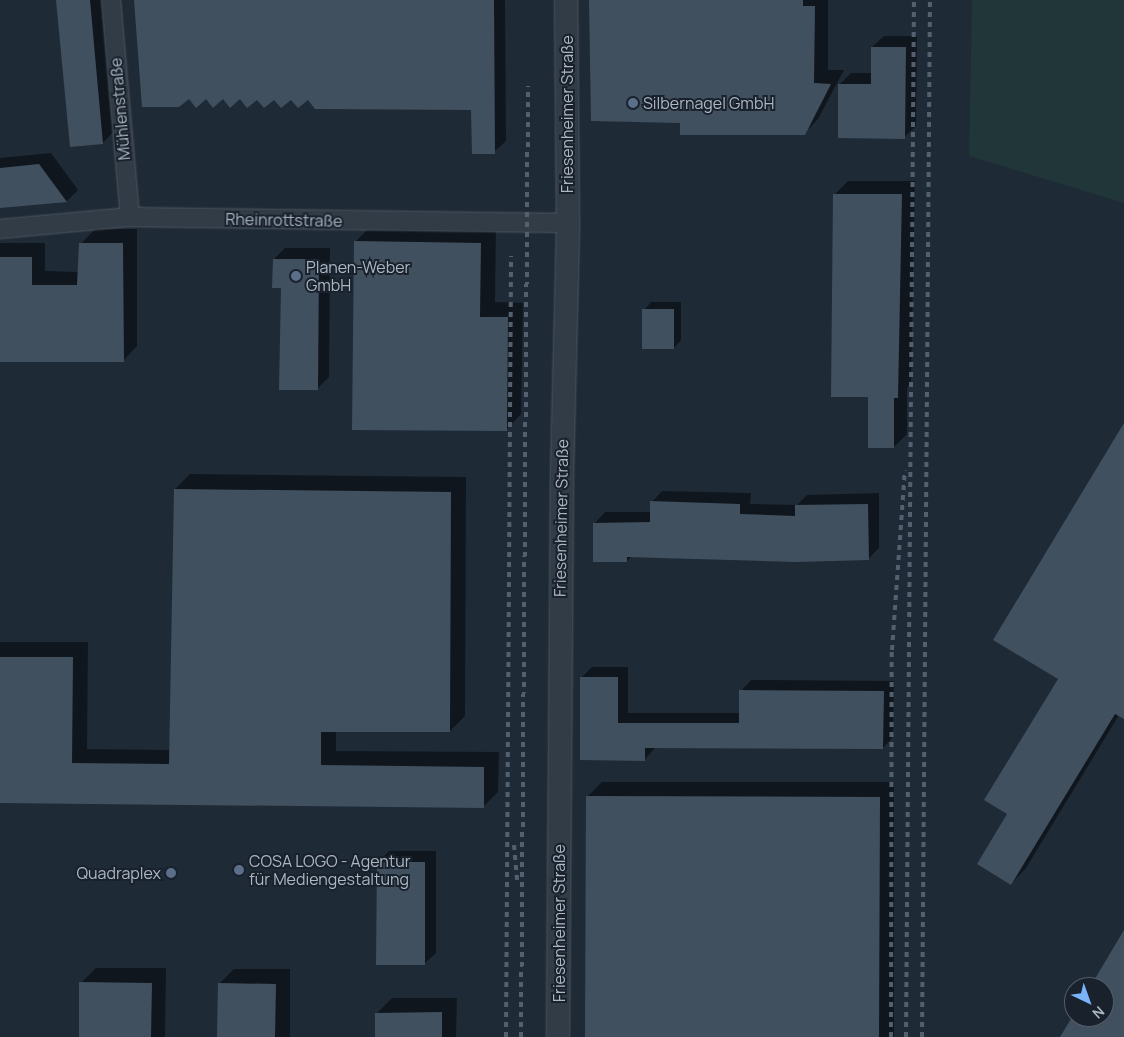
<!DOCTYPE html>
<html>
<head>
<meta charset="utf-8">
<style>
	body { margin:0 }
	#map { position:relative; width:1124px; height:1037px; overflow:hidden; background:#1f2a37; font-family:Manrope,sans-serif }
	div>[style] { position:absolute }
	.green>* { inset:0; background:#213638 }
	.shadow>* { inset:0; background:#0007 }
	.building>* { inset:0; background:#41505f }
	.roads { filter:drop-shadow(0 0 1px #4d5762) drop-shadow(0 0 1px #4d5762) }
	.minor>* { height:18px; margin:-9px; padding:0 9px; transform-origin:9px; border-radius:9px; background:#323c47 }
	.tertiary>* { height:22px; margin:-11px; padding:0 11px; transform-origin:11px; border-radius:11px; background:#323c47 }
	.rail>* { height:4px; margin-top:-2px; transform-origin:0; background:repeating-linear-gradient(90deg,#54606f 0 5px,transparent 0 10px) }
	.dots>* { width:14px; height:14px; translate:-50% -50%; box-sizing:border-box; border:2px solid #18212c; border-radius:50% }
	span { translate:-50% -50%; white-space:nowrap; text-align:center; line-height:1.15; -webkit-text-stroke:4px #18212c; paint-order:stroke }
	.poi-label { font-size:16px; color:#acb7c4 }
	.left { translate:0 -50%; text-align:left }
	.right { translate:-100% -50%; text-align:right }
	.street-label { font-size:16px; color:#acb7c4 }
	.north { position:absolute; left:1064px; top:977px; width:50px; height:50px; box-sizing:border-box; background:#18212c; border:1px solid #535d69; border-radius:50%; rotate:138deg; font-size:14px; font-weight:700; line-height:20px; text-align:center; color:#acb7c4 }
	.north::after { content:''; display:block; margin:auto; width:18px; height:22px; background:#7bb3fb; clip-path:polygon(50% 0,100% 100%,50% 72%,0 100%) }
</style>
</head>
<body>
<div id="map">
	<div class="green">
		<i style="clip-path:polygon(972px 0,1124px 0,1124px 203px,969px 156px)"></i>
	</div>
	<div class="shadow">
		<i style="clip-path:polygon(57px 0,102px 0,114px 131px,103px 143px)"></i>
		<i style="clip-path:polygon(135px 0,505px 0,506px 141px,494px 152px,473px 109px,240px 97px)"></i>
		<i style="clip-path:polygon(592px 0,828px 0,828px 70px,844px 70px,818px 119px,804px 134px,681px 122px)"></i>
		<i style="clip-path:polygon(884px 36px,917px 36px,916px 126px,904px 137px,840px 84px,851px 73px,872px 73px,872px 47px)"></i>
		<i style="clip-path:polygon(51px 153px,78px 190px,67px 201px,0 207px,0 158px)"></i>
		<i style="clip-path:polygon(848px 181px,915px 181px,911px 383px,907px 388px,907px 434px,894px 447px,869px 396px,835px 194px)"></i>
		<i style="clip-path:polygon(370px 227px,496px 228px,495px 302px,523px 303px,521px 414px,506px 430px,355px 242px)"></i>
		<i style="clip-path:polygon(95px 229px,137px 229px,137px 346px,123px 361px,0 361px,0 243px,45px 243px,45px 271px,79px 272px,81px 244px)"></i>
		<i style="clip-path:polygon(285px 248px,330px 248px,329px 377px,317px 389px,274px 259px)"></i>
		<i style="clip-path:polygon(651px 302px,681px 302px,681px 340px,674px 348px,644px 310px)"></i>
		<i style="clip-path:polygon(1124px 423px,1124px 718px,1119px 715px,1026px 868px,1011px 884px,1009px 814px,1059px 679px)"></i>
		<i style="clip-path:polygon(190px 474px,466px 477px,465px 716px,450px 731px,336px 731px,336px 751px,499px 752px,498px 792px,483px 807px,0 802px,0 642px,88px 642px,87px 749px,171px 750px,175px 489px)"></i>
		<i style="clip-path:polygon(662px 491px,751px 493px,750px 504px,797px 505px,807px 495px,879px 493px,879px 548px,868px 559px,632px 556px,627px 561px,594px 524px,605px 512px,651px 512px,652px 502px)"></i>
		<i style="clip-path:polygon(592px 667px,628px 667px,628px 713px,740px 713px,741px 691px,751px 680px,894px 681px,893px 737px,883px 748px,656px 747px,645px 759px,581px 678px)"></i>
		<i style="clip-path:polygon(602px 782px,894px 782px,894px 1037px,587px 1037px,587px 797px)"></i>
		<i style="clip-path:polygon(389px 851px,436px 851px,436px 953px,424px 964px,378px 862px)"></i>
		<i style="clip-path:polygon(96px 968px,166px 968px,165px 1037px,80px 1037px,81px 983px)"></i>
		<i style="clip-path:polygon(234px 969px,290px 969px,290px 1037px,218px 1037px,219px 984px)"></i>
		<i style="clip-path:polygon(392px 998px,457px 998px,456px 1037px,377px 1037px,377px 1013px)"></i>
	</div>
	<div class="building">
		<i style="clip-path:polygon(56px 0,90px 0,103px 144px,70px 147px)"></i>
		<i style="clip-path:polygon(134px 0,494px 0,495px 154px,472px 154px,471px 110px,315px 109px,308px 100px,298px 108px,291px 100px,281px 108px,274px 100px,264px 108px,257px 100px,247px 108px,240px 99px,230px 108px,223px 99px,213px 108px,206px 99px,196px 108px,189px 99px,179px 107px,142px 107px)"></i>
		<i style="clip-path:polygon(589px 0,803px 0,803px 6px,815px 6px,814px 83px,831px 84px,805px 135px,680px 135px,680px 123px,591px 121px)"></i>
		<i style="clip-path:polygon(871px 47px,906px 47px,905px 139px,838px 138px,838px 84px,871px 84px)"></i>
		<i style="clip-path:polygon(39px 164px,67px 202px,0 208px,0 168px)"></i>
		<i style="clip-path:polygon(833px 194px,902px 194px,898px 398px,894px 398px,894px 448px,868px 448px,868px 397px,831px 397px)"></i>
		<i style="clip-path:polygon(354px 241px,481px 243px,480px 317px,508px 317px,507px 431px,352px 430px)"></i>
		<i style="clip-path:polygon(79px 243px,123px 243px,124px 362px,0 362px,0 257px,32px 257px,32px 285px,77px 285px)"></i>
		<i style="clip-path:polygon(273px 259px,319px 259px,318px 390px,279px 390px,281px 288px,272px 288px)"></i>
		<i style="clip-path:polygon(642px 309px,674px 309px,674px 349px,642px 349px)"></i>
		<i style="clip-path:polygon(1124px 423px,1124px 719px,1115px 714px,1011px 885px,977px 864px,1007px 814px,984px 800px,1058px 679px,993px 640px)"></i>
		<i style="clip-path:polygon(174px 489px,451px 492px,450px 732px,321px 732px,321px 765px,484px 767px,484px 808px,0 803px,0 657px,73px 657px,72px 763px,169px 764px)"></i>
		<i style="clip-path:polygon(650px 501px,740px 504px,740px 514px,795px 516px,795px 505px,868px 504px,869px 560px,796px 562px,627px 557px,627px 562px,593px 562px,593px 523px,650px 522px)"></i>
		<i style="clip-path:polygon(580px 677px,618px 677px,618px 723px,739px 723px,739px 690px,884px 691px,883px 749px,645px 748px,645px 761px,580px 760px)"></i>
		<i style="clip-path:polygon(586px 796px,880px 797px,879px 1037px,585px 1037px)"></i>
		<i style="clip-path:polygon(377px 862px,425px 862px,425px 965px,376px 965px)"></i>
		<i style="clip-path:polygon(1124px 930px,1124px 1037px,1060px 1037px,1074px 1014px,1074px 1017px,1104px 1017px,1104px 987px,1090px 987px)"></i>
		<i style="clip-path:polygon(79px 982px,152px 983px,151px 1037px,79px 1037px)"></i>
		<i style="clip-path:polygon(218px 983px,276px 984px,275px 1037px,217px 1037px)"></i>
		<i style="clip-path:polygon(442px 1012px,442px 1037px,375px 1037px,375px 1013px)"></i>
	</div>
	<div class="roads">
		<div class="minor">
			<i style="left:111px;top:0;width:218px;rotate:85deg"></i>
			<i style="left:0;top:229px;width:131px;rotate:-5.3deg"></i>
			<i style="left:130px;top:217px;width:438px;rotate:0.8deg"></i>
		</div>
		<div class="tertiary">
			<i style="left:558px;top:1037px;width:562px;rotate:-89.59deg"></i>
			<i style="left:562px;top:475px;width:252px;rotate:-88.6deg"></i>
			<i style="left:568px;top:223px;width:223px;rotate:-90.5deg"></i>
		</div>
	</div>
	<div class="rail">
		<i style="left:514px;top:845px;width:35px;rotate:85deg"></i>
		<i style="left:506px;top:1037px;width:781px;rotate:-89.63deg"></i>
		<i style="left:521px;top:1037px;width:951px;rotate:-89.58deg"></i>
		<i style="left:891px;top:1037px;width:387px;rotate:-89.9deg"></i>
		<i style="left:892px;top:650px;width:180px;rotate:-85.9deg"></i>
		<i style="left:906px;top:1037px;width:1037px;rotate:-89.56deg"></i>
		<i style="left:922px;top:1037px;width:1037px;rotate:-89.56deg"></i>
	</div>
	<div class="dots">
		<i style="left:633px;top:103px;background:#5c6f8a"></i>
		<i style="left:296px;top:276px;background:#5c6f8a"></i>
		<i style="left:239px;top:870px;background:#5c6f8a"></i>
		<i style="left:171px;top:873px;background:#5c6f8a"></i>
	</div>
	<div class="poi-label">
		<span class="left" style="left:643px;top:103px">Silbernagel GmbH</span>
		<span class="left" style="left:306px;top:276px">Planen-Weber<br>GmbH</span>
		<span class="left" style="left:249px;top:870px">COSA LOGO - Agentur<br>für Mediengestaltung</span>
		<span class="right" style="left:161px;top:873px">Quadraplex</span>
	</div>
	<div class="street-label">
		<span style="left:120px;top:109px;rotate:-95deg">Mühlenstraße</span>
		<span style="left:567px;top:114px;rotate:-90deg">Friesenheimer Straße</span>
		<span style="left:284px;top:220px;rotate:1deg">Rheinrottstraße</span>
		<span style="left:561px;top:518px;rotate:-89deg">Friesenheimer Straße</span>
		<span style="left:559px;top:923px;rotate:-90deg">Friesenheimer Straße</span>
	</div>
	<div class="north">N</div>
</div>
</body>
</html>
